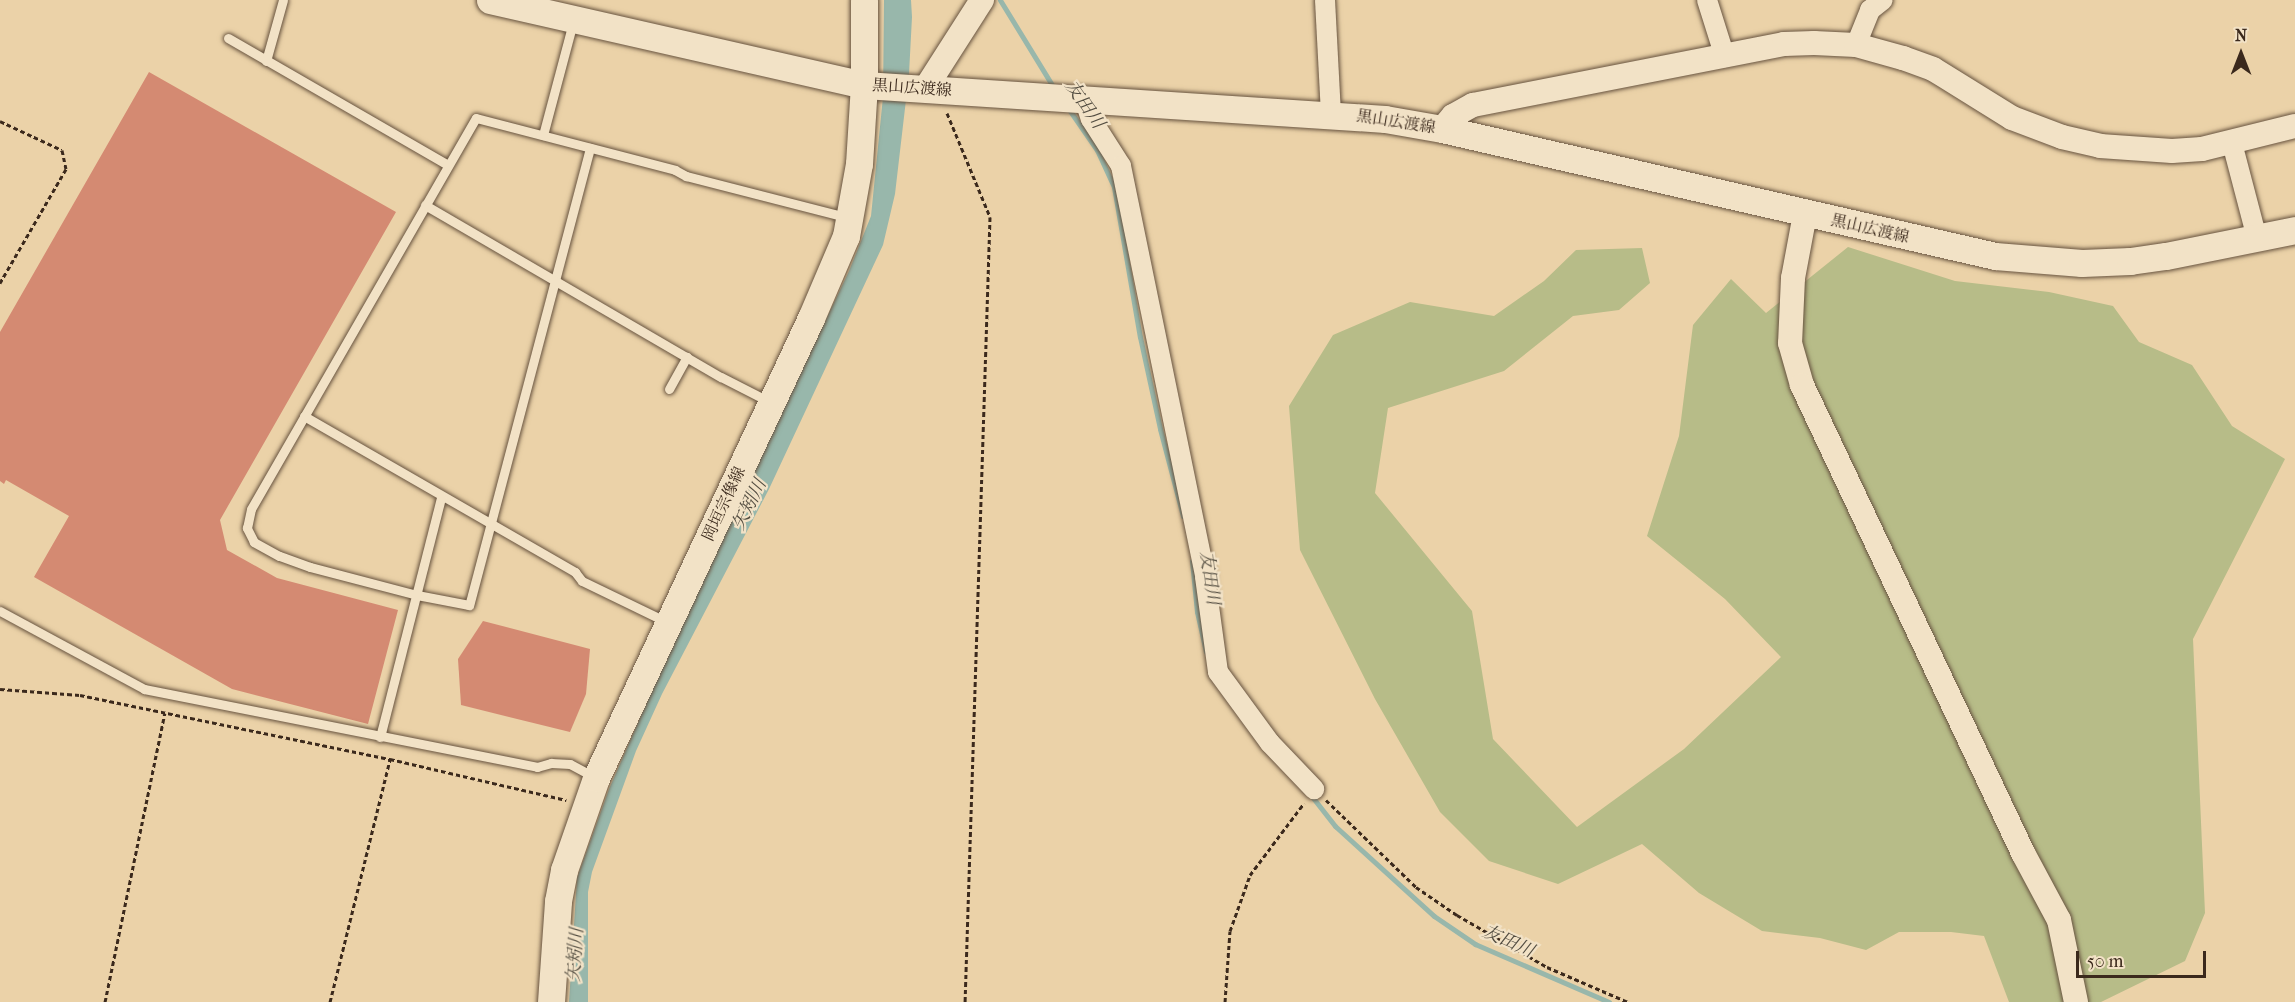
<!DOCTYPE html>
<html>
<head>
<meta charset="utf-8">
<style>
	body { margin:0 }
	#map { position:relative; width:2295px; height:1002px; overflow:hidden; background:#ebd2a8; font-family:"IM FELL French Canon","Noto Serif JP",serif }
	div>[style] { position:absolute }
	.green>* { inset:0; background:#b7bc88 }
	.water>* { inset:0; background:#98b7ab }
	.stream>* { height:5px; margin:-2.5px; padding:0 2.5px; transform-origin:2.5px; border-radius:2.5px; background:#98b7ab }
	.building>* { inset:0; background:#d48a72 }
	.path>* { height:3px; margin-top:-1.5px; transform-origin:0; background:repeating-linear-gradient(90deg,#3b291c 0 4.5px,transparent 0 7.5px) }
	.roads { filter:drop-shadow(0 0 2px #67533f) drop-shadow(0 0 2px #67533f) }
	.service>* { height:9px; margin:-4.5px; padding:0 4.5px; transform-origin:4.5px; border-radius:4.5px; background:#f2e2c6 }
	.minor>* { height:20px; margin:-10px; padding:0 10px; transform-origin:10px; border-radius:10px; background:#f2e2c6 }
	.tertiary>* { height:24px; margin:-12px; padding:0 12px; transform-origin:12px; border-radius:12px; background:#f2e2c6 }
	.secondary>* { height:27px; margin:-13.5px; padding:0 13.5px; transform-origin:13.5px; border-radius:13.5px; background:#f2e2c6 }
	span { translate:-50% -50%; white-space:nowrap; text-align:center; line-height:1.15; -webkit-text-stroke:4.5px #f2e2c6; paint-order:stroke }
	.street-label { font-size:16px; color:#3b291c }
	.water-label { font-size:18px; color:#524c40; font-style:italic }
	.north { position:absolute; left:2211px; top:24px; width:60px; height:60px; -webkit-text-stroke:4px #f2e2c6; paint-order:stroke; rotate:0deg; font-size:16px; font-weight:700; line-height:24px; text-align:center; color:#3b291c }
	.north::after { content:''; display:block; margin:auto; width:21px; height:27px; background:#3b291c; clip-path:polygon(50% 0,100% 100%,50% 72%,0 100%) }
	.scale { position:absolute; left:2076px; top:951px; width:130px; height:27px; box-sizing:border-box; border:3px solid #3b291c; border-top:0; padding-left:8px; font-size:18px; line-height:21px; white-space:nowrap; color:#3b291c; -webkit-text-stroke:4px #f2e2c6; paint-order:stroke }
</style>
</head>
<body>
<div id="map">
	<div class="green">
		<i style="clip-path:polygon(1848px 247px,1955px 281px,2049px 292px,2113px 306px,2139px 342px,2192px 365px,2232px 426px,2285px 459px,2193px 639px,2205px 913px,2185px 961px,2101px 1002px,2009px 1002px,1984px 936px,1951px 932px,1899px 932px,1866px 950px,1820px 938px,1762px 931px,1699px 893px,1642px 844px,1558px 884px,1489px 861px,1440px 812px,1375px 699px,1300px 550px,1289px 406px,1333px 335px,1410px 302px,1494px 316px,1544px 281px,1576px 250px,1642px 248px,1650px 283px,1619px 310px,1573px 316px,1504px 371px,1388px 408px,1375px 493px,1472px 611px,1493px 739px,1577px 827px,1684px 749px,1781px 657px,1725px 599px,1647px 536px,1679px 436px,1693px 325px,1731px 279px,1766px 313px)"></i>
	</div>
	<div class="water">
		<i style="clip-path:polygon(884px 0,911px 0,912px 17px,909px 74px,895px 194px,883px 245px,769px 489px,662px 694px,636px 751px,592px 872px,588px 892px,588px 1002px,569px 1002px,577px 878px,609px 789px,675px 638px,849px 271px,871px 216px,883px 97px)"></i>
	</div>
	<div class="stream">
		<i style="left:1000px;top:0;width:103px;rotate:58.5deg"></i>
		<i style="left:1068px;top:108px;width:51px;rotate:55.4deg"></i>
		<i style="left:1097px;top:150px;width:41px;rotate:65.3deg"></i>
		<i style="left:1114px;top:187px;width:152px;rotate:80.2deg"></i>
		<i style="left:1140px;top:337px;width:94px;rotate:77.7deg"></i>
		<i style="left:1160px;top:429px;width:90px;rotate:75.2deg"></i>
		<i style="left:1192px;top:561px;width:51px;rotate:84.4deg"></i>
		<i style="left:1197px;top:612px;width:41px;rotate:77.3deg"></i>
		<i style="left:1310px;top:794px;width:41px;rotate:52deg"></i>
		<i style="left:1335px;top:826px;width:134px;rotate:42.3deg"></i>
		<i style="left:1434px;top:916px;width:50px;rotate:34.3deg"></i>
		<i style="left:1475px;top:944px;width:146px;rotate:23.4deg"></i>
	</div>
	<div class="building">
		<i style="clip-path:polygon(149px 72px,396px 212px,220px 520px,227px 550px,277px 578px,398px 610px,368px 724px,232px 689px,34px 577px,69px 516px,6px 480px,4px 484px,0 481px,0 332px)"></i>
		<i style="clip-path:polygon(483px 621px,590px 649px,586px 694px,570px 732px,461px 705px,458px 659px)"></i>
	</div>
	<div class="path">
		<i style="left:947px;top:113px;width:113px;rotate:67.5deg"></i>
		<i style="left:990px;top:217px;width:785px;rotate:91.82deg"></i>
		<i style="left:0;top:121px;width:68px;rotate:25.1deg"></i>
		<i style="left:62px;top:150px;width:19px;rotate:78deg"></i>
		<i style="left:66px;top:169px;width:132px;rotate:120.1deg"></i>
		<i style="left:0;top:689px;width:80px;rotate:4.3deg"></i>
		<i style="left:80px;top:695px;width:317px;rotate:11.7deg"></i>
		<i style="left:390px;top:759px;width:181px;rotate:13.1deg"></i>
		<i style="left:1326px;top:800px;width:125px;rotate:44deg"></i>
		<i style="left:1416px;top:887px;width:50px;rotate:34.3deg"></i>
		<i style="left:1457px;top:915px;width:104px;rotate:30deg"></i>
		<i style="left:1547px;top:967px;width:88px;rotate:23.4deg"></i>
		<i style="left:105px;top:1002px;width:295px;rotate:-78.3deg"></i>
		<i style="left:330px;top:1002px;width:250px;rotate:-76.1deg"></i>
		<i style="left:1225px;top:1002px;width:71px;rotate:-86deg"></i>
		<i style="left:1230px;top:931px;width:59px;rotate:-70.3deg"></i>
		<i style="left:1250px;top:875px;width:90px;rotate:-53.1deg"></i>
	</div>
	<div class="roads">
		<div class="service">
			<i style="left:228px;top:38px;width:254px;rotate:30deg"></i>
			<i style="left:266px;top:61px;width:63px;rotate:-74.4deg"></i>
			<i style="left:543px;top:135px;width:117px;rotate:-75.1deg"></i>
			<i style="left:590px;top:148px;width:473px;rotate:104.8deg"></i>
			<i style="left:469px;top:605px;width:53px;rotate:-169.1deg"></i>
			<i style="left:417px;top:595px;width:111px;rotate:-165.3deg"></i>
			<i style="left:310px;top:567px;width:33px;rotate:-160deg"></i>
			<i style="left:279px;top:556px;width:29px;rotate:-151deg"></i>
			<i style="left:254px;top:542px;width:16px;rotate:-117deg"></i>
			<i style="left:247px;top:528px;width:19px;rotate:-78deg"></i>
			<i style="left:251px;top:509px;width:451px;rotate:-60.1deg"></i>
			<i style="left:476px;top:118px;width:206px;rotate:14.6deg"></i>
			<i style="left:675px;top:170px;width:13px;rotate:29deg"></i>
			<i style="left:686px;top:176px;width:165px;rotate:14.4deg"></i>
			<i style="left:425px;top:205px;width:342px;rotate:30.2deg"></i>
			<i style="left:721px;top:377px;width:55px;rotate:27deg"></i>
			<i style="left:669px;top:389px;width:37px;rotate:-61deg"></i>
			<i style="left:304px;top:416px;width:313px;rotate:29.9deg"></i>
			<i style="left:575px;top:572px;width:11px;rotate:52deg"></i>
			<i style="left:582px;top:581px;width:94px;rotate:25.8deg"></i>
			<i style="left:0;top:611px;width:164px;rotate:28.4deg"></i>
			<i style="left:144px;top:689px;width:401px;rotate:11.2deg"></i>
			<i style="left:537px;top:767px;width:15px;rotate:-16deg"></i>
			<i style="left:551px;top:763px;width:19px;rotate:3deg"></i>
			<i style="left:570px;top:764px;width:27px;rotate:28deg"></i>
			<i style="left:380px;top:737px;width:248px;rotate:-75.7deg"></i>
		</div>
		<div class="minor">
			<i style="left:1325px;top:0;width:113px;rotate:87deg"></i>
			<i style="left:1707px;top:0;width:60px;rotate:72.5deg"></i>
			<i style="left:1856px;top:45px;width:38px;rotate:-68deg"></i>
			<i style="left:1870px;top:10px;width:16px;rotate:-38deg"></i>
			<i style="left:1084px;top:98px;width:22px;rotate:72deg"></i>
			<i style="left:1091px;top:119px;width:56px;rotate:57.4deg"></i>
			<i style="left:1121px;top:166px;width:419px;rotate:78.4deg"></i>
			<i style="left:1205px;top:577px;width:96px;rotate:82.2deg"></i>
			<i style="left:1218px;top:672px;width:88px;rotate:53.8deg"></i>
			<i style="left:1270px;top:743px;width:64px;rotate:46.3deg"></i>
			<i style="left:2232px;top:143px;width:98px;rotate:75.3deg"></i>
		</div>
		<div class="tertiary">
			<i style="left:925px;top:89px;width:106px;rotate:-57.4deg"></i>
			<i style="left:1442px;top:129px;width:17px;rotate:-50deg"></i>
			<i style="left:1453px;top:116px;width:23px;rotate:-29deg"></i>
			<i style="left:1473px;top:105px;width:317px;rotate:-11.1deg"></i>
			<i style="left:1784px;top:44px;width:30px;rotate:-2deg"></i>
			<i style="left:1814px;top:43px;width:42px;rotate:2.7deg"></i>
			<i style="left:1856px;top:45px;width:49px;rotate:15.5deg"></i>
			<i style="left:1903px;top:58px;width:32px;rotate:20deg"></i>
			<i style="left:1933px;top:69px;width:93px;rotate:31.8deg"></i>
			<i style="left:2012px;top:118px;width:53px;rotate:20.8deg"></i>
			<i style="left:2062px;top:137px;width:39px;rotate:13deg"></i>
			<i style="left:2100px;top:146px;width:72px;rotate:4deg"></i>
			<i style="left:2172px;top:151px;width:30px;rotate:-4deg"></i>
			<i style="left:2202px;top:149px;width:96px;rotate:-13.9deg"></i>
			<i style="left:1805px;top:214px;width:65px;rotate:100.6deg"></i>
			<i style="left:1793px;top:278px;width:65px;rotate:92.6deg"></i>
			<i style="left:1790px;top:343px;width:44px;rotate:74.1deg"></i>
			<i style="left:1802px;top:385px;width:518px;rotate:64.72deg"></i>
			<i style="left:2023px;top:853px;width:76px;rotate:61.8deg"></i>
			<i style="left:2059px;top:920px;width:84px;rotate:78.3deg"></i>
		</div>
		<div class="secondary">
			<i style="left:490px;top:0;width:384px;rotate:12.8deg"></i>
			<i style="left:864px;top:85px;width:522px;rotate:3.73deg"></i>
			<i style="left:1385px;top:119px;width:58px;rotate:10deg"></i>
			<i style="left:1442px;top:129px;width:567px;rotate:12.93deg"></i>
			<i style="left:1995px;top:256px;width:87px;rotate:4.6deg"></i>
			<i style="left:2082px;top:263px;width:48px;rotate:-2.4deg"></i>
			<i style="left:2130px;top:261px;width:36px;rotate:-8deg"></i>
			<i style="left:2166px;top:256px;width:132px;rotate:-11.4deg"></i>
			<i style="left:551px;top:1002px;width:101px;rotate:-86deg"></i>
			<i style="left:558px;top:901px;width:32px;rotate:-79deg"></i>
			<i style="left:564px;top:870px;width:97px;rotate:-70.8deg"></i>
			<i style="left:596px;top:778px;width:508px;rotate:-64.95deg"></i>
			<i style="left:811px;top:318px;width:89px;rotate:-66.9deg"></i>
			<i style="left:846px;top:236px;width:73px;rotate:-79.8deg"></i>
			<i style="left:859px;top:164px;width:79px;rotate:-86.4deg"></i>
			<i style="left:864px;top:85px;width:85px;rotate:-90deg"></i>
		</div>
	</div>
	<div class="street-label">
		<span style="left:912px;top:88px;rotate:4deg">黒山広渡線</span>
		<span style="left:1396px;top:122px;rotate:9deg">黒山広渡線</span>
		<span style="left:1870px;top:229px;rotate:13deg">黒山広渡線</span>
		<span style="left:724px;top:504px;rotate:-65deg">岡垣宗像線</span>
	</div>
	<div class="water-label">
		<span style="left:1084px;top:105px;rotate:55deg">友田川</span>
		<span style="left:750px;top:505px;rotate:-64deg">矢矧川</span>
		<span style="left:1209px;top:578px;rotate:82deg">友田川</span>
		<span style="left:1508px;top:942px;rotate:24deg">友田川</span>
		<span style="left:576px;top:955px;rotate:-86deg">矢矧川</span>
	</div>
	<div class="north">N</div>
	<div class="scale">50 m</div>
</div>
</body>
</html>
